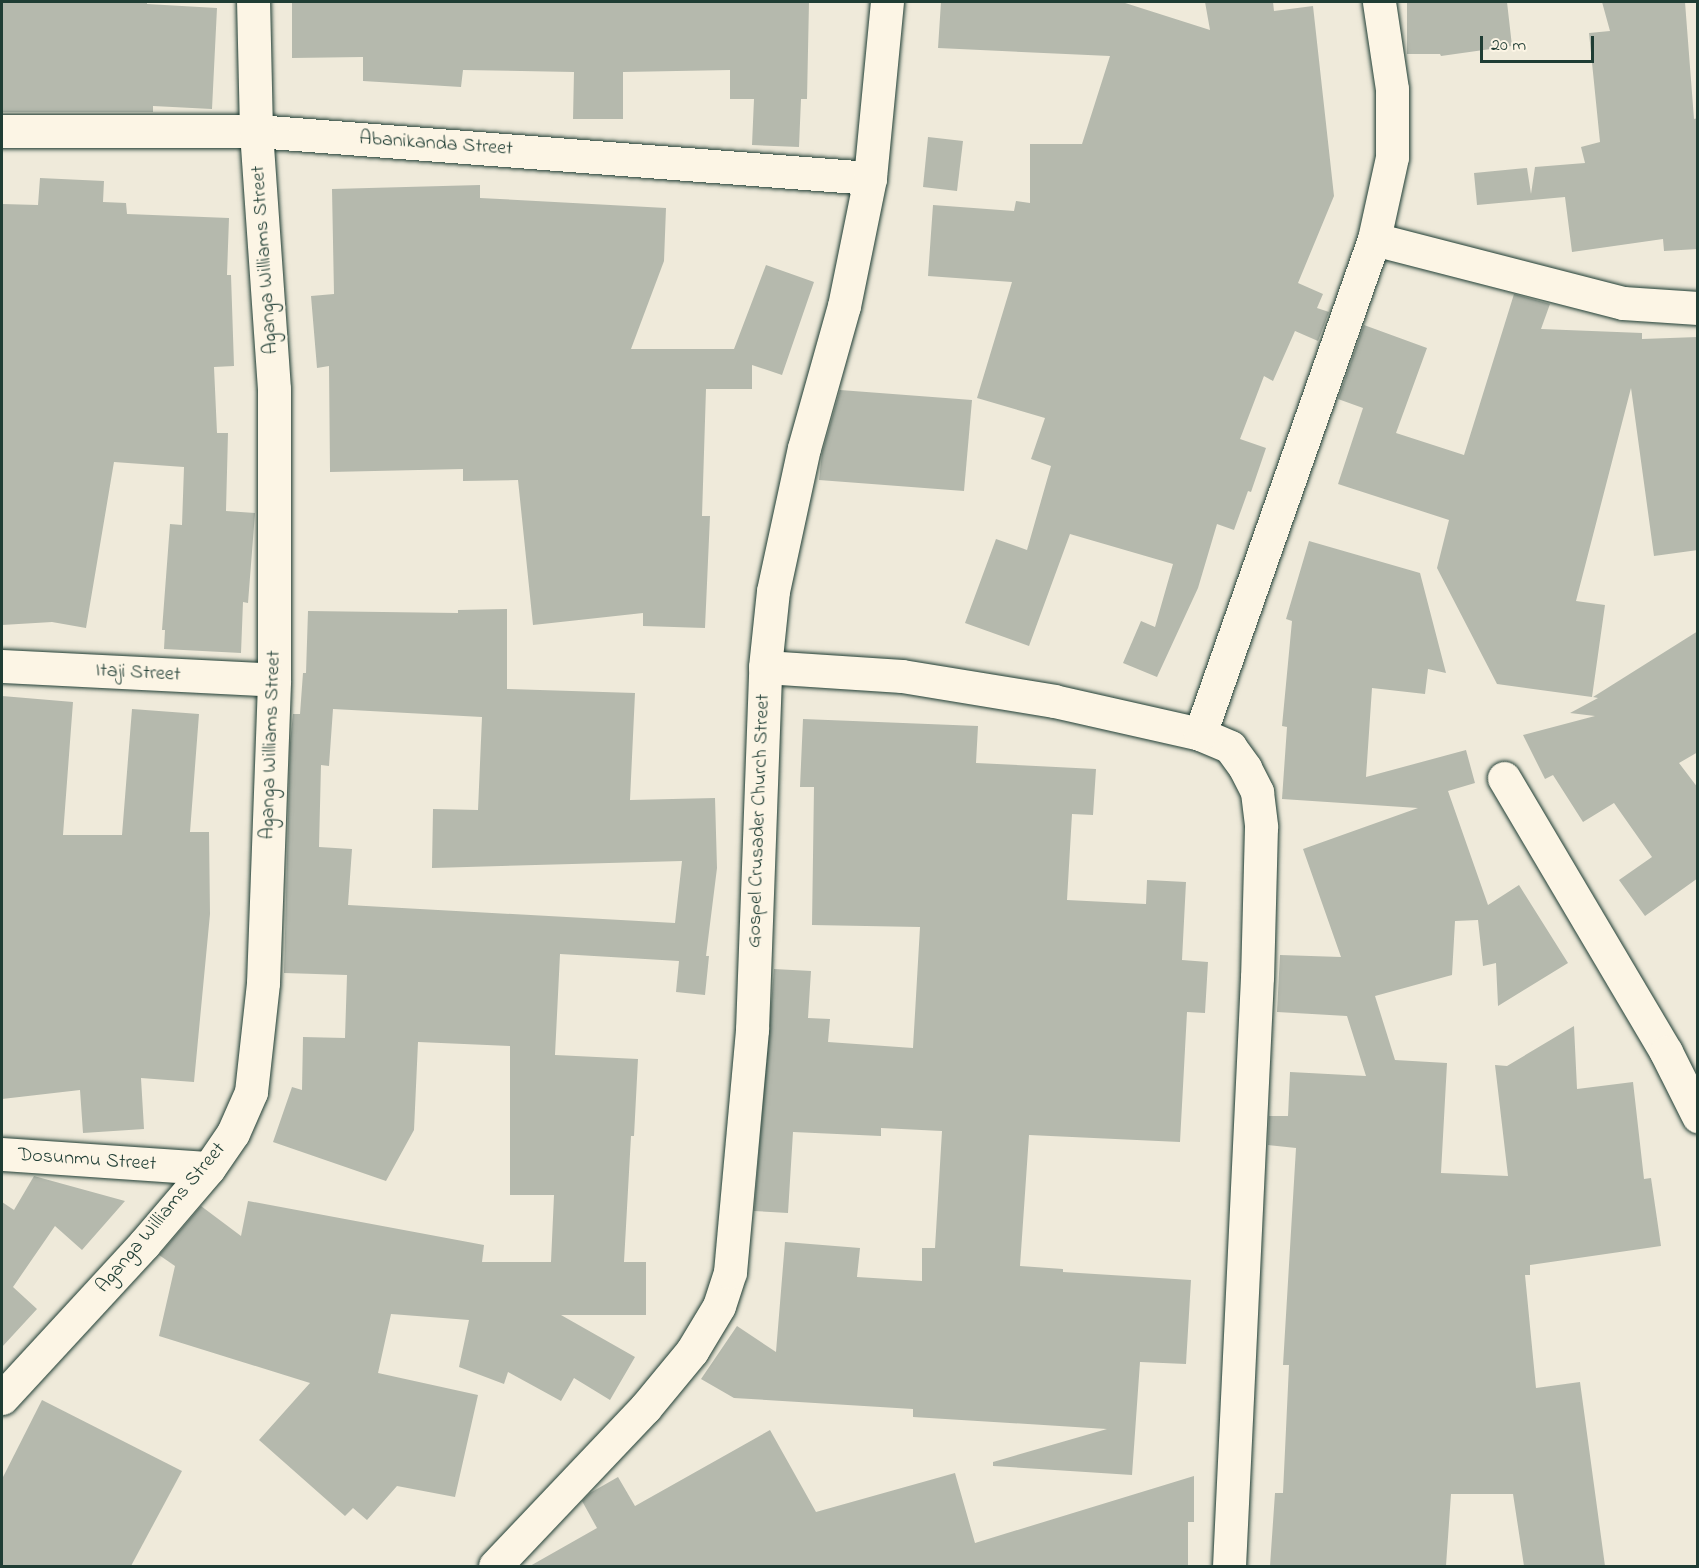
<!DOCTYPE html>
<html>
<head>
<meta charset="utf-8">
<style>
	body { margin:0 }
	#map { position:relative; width:1699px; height:1568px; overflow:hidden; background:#efeada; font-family:"Indie Flower",sans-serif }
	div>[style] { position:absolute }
	.building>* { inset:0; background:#b5b9ad }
	.roads { filter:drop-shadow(0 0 2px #1f3d34) drop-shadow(0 0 2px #1f3d34) }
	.minor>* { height:33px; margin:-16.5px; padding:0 16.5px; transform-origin:16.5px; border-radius:16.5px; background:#fcf5e5 }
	span { translate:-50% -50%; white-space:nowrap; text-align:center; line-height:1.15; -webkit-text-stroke:4.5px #fcf5e5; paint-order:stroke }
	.street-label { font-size:20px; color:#1f3d34 }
	.frame { position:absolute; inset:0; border:3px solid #1f3d34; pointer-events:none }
	.scale { position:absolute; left:1480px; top:36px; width:114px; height:27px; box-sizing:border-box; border:3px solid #1f3d34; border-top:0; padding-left:8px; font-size:18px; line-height:21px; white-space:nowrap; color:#1f3d34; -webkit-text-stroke:4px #fcf5e5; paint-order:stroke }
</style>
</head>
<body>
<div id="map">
	<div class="building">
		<i style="clip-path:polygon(2px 2px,147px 2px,147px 4px,217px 8px,212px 109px,153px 106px,153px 112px,2px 112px)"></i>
		<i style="clip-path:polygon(292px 2px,809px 2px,807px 99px,801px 99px,799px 147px,752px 145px,754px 99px,730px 99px,730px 70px,623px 72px,623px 119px,573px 119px,574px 72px,463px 70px,461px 87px,363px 81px,363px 57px,292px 58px)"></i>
		<i style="clip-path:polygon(941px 2px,1122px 2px,1210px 30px,1205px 2px,1273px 2px,1274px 11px,1313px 6px,1334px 196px,1298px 283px,1323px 294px,1317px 308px,1329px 312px,1318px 341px,1295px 331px,1273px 381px,1264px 376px,1240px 439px,1266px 448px,1251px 492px,1248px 491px,1234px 530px,1217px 524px,1198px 588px,1157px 677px,1123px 663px,1141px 621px,1155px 627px,1173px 564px,1070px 534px,1029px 646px,965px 623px,996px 539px,1027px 550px,1051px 466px,1031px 459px,1045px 418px,977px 398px,1012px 282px,928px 276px,933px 205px,1014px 211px,1016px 201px,1030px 203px,1030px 144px,1082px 144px,1110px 56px,938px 48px)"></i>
		<i style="clip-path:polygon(1407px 2px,1507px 2px,1512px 46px,1441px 56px,1440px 54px,1407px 54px)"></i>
		<i style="clip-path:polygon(1602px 2px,1685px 2px,1694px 119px,1698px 118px,1698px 249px,1664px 251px,1663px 239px,1572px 252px,1565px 197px,1477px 205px,1474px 173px,1527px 168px,1531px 194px,1535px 167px,1585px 163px,1581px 147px,1600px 142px,1589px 33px,1610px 31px)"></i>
		<i style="clip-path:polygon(928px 137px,963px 141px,957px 191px,923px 187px)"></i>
		<i style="clip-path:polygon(40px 178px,104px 181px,103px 202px,126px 203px,127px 214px,229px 218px,227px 275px,231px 275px,234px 366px,214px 367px,217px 433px,228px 433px,226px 511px,255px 513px,248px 603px,243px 602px,241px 653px,164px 649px,165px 630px,162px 630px,170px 524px,182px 525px,184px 467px,114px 462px,86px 628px,52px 622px,2px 625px,2px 204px,38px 205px)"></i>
		<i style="clip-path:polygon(480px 185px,480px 198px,666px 208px,664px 261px,631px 349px,734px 349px,766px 265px,814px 282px,782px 375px,752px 365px,752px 389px,706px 389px,702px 516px,710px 516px,705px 628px,643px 626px,643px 613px,533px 625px,518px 480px,463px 481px,463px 469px,330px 472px,329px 366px,317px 368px,311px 296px,334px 294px,332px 189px)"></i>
		<i style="clip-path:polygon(1514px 294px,1550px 304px,1541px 329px,1642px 333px,1642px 339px,1698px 337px,1698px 550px,1654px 556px,1631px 388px,1576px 601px,1605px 605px,1592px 697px,1497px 684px,1437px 568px,1449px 520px,1338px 484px,1363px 408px,1338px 399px,1364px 325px,1427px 348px,1396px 433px,1464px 455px)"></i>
		<i style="clip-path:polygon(840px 390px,972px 400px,964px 491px,819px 480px,822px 453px)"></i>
		<i style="clip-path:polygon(1309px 541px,1420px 573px,1446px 673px,1428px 669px,1425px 694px,1372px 688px,1366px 777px,1466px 750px,1475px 783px,1448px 791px,1488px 905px,1519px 885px,1568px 963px,1498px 1006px,1496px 963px,1483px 966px,1478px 920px,1455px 921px,1452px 975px,1375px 996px,1395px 1060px,1447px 1063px,1441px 1173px,1508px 1176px,1495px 1065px,1507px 1066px,1574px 1026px,1577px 1089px,1633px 1082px,1644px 1179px,1651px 1178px,1661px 1246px,1530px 1265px,1530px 1275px,1525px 1275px,1536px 1388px,1580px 1382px,1605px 1566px,1524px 1566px,1513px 1494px,1451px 1494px,1446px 1566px,1270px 1566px,1275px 1493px,1283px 1493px,1289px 1365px,1283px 1365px,1296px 1148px,1268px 1145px,1269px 1116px,1288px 1116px,1290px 1072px,1366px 1076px,1347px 1016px,1277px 1012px,1280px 955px,1341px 957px,1303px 849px,1418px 808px,1282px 799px,1287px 727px,1282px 726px,1292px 621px,1286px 619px)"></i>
		<i style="clip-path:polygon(evenodd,507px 609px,507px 689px,635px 693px,630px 800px,715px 798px,717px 868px,706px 956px,709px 956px,705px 995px,676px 992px,679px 961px,560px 954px,555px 1055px,638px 1059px,634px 1136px,631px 1136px,624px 1262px,646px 1262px,646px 1315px,561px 1315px,635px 1357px,610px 1400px,574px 1378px,561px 1401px,508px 1372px,504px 1384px,459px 1367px,469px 1320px,391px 1314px,378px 1373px,478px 1395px,455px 1497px,397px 1486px,367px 1520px,353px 1508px,345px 1516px,259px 1440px,310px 1383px,159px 1336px,175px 1266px,159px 1255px,201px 1206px,241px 1236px,248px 1201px,484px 1245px,482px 1262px,551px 1262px,554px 1195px,510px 1195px,510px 1046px,418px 1042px,414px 1130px,386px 1181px,273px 1142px,292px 1087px,302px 1090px,303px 1037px,345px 1038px,347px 975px,284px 973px,290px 743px,293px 714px,300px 714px,303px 673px,306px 673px,308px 611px,458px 613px,458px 610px,507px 609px,333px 709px,482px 717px,478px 810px,433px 809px,432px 868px,682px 861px,675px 923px,348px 905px,352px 849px,319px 847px,321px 765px,329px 766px,333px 709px)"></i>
		<i style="clip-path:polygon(1698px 631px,1698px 752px,1679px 763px,1698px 788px,1698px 878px,1645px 916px,1619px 880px,1652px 857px,1614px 803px,1583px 822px,1553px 775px,1545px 779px,1523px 735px,1595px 716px,1570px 713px,1598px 698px,1593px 697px)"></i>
		<i style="clip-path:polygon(2px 696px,73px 702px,63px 835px,122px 835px,132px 709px,199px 714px,190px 832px,209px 832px,210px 914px,194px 1082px,141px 1078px,144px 1129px,83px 1133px,80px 1090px,2px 1099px)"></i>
		<i style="clip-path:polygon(803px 719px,978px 726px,976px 763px,1096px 769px,1093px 815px,1072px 814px,1067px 900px,1146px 904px,1147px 880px,1186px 882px,1182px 960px,1208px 962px,1205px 1013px,1187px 1012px,1180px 1142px,1029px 1135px,1020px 1266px,1063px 1269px,1063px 1272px,1191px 1280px,1186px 1364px,1140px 1362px,1132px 1475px,993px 1466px,993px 1462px,1107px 1429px,913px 1417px,913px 1409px,734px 1398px,701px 1379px,737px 1326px,776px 1352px,785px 1242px,860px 1248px,857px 1277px,922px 1281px,922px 1248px,935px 1248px,942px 1131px,881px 1128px,881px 1136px,793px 1132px,788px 1213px,754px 1211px,774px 969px,811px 971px,808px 1018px,830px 1019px,828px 1042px,913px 1048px,920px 927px,812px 925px,814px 787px,800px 787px)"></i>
		<i style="clip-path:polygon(34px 1176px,125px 1201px,82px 1250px,55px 1226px,13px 1287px,37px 1309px,2px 1347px,2px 1202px,14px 1210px)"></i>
		<i style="clip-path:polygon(42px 1400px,182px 1471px,131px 1566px,2px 1566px,2px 1479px)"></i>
		<i style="clip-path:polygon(770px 1430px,816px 1512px,955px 1473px,975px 1543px,1194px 1476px,1194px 1522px,1188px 1522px,1188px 1566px,530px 1566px,597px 1528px,582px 1501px,590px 1493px,618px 1477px,635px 1506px)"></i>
	</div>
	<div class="roads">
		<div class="minor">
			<i style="left:2px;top:131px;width:254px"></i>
			<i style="left:256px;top:131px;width:616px;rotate:4.38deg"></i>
			<i style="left:1374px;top:239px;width:257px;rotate:14.4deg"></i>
			<i style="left:1623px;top:303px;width:75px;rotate:3.8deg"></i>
			<i style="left:2px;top:666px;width:272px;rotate:2.9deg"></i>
			<i style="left:765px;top:667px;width:137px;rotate:3.8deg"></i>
			<i style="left:902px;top:676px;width:154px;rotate:9.3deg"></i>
			<i style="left:1054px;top:701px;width:150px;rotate:12.7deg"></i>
			<i style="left:1200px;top:734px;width:33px;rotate:23deg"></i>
			<i style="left:1230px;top:747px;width:26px;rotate:54deg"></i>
			<i style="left:1245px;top:768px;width:27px;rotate:63deg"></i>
			<i style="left:1257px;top:792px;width:35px;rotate:83deg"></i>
			<i style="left:1261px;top:827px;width:150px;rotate:91.5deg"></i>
			<i style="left:1257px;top:977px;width:590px;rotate:92.72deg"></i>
			<i style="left:1200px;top:734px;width:525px;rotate:-70.63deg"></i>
			<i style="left:1374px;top:239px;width:84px;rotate:-77.6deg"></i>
			<i style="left:1392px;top:157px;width:68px;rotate:-90deg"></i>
			<i style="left:1392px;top:89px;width:88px;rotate:-98.5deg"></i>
			<i style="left:1504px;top:778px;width:318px;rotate:59.4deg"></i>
			<i style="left:1666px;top:1052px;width:72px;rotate:63.4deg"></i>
			<i style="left:2px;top:1154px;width:207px;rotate:3.9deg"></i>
			<i style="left:2px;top:1398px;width:209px;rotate:-47.3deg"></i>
			<i style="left:144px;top:1244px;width:100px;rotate:-49.5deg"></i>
			<i style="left:209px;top:1168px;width:42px;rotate:-55.6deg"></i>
			<i style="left:233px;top:1133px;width:45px;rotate:-66.3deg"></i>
			<i style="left:251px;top:1092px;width:110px;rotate:-83.7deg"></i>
			<i style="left:263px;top:983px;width:303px;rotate:-87.9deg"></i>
			<i style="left:274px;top:680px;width:291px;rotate:-90deg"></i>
			<i style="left:274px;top:389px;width:259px;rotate:-94deg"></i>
			<i style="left:256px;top:131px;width:129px;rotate:-91.3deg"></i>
			<i style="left:495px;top:1566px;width:218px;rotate:-46.5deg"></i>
			<i style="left:645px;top:1408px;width:74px;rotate:-50.5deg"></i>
			<i style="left:692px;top:1351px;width:52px;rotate:-59deg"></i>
			<i style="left:719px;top:1306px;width:36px;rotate:-72deg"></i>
			<i style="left:730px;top:1272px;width:243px;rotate:-84.8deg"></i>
			<i style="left:752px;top:1030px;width:363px;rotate:-87.9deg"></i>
			<i style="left:765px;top:667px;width:76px;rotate:-84deg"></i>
			<i style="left:773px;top:591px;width:146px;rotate:-77.8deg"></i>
			<i style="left:804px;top:448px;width:148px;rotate:-74.3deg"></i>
			<i style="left:844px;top:306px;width:131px;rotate:-78.5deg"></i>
			<i style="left:870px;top:178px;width:177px;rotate:-84.5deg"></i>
		</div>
	</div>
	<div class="street-label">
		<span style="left:436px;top:144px;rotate:4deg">Abanikanda Street</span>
		<span style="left:265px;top:260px;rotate:-94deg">Aganga Williams Street</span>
		<span style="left:138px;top:673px;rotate:3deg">Itaji Street</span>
		<span style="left:271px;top:745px;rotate:-88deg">Aganga Williams Street</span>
		<span style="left:759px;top:821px;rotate:-88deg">Gospel Crusader Church Street</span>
		<span style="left:87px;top:1160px;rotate:4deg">Dosunmu Street</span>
		<span style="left:161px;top:1218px;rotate:-50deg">Aganga Williams Street</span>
	</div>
	<div class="frame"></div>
	<div class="scale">20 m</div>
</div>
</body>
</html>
